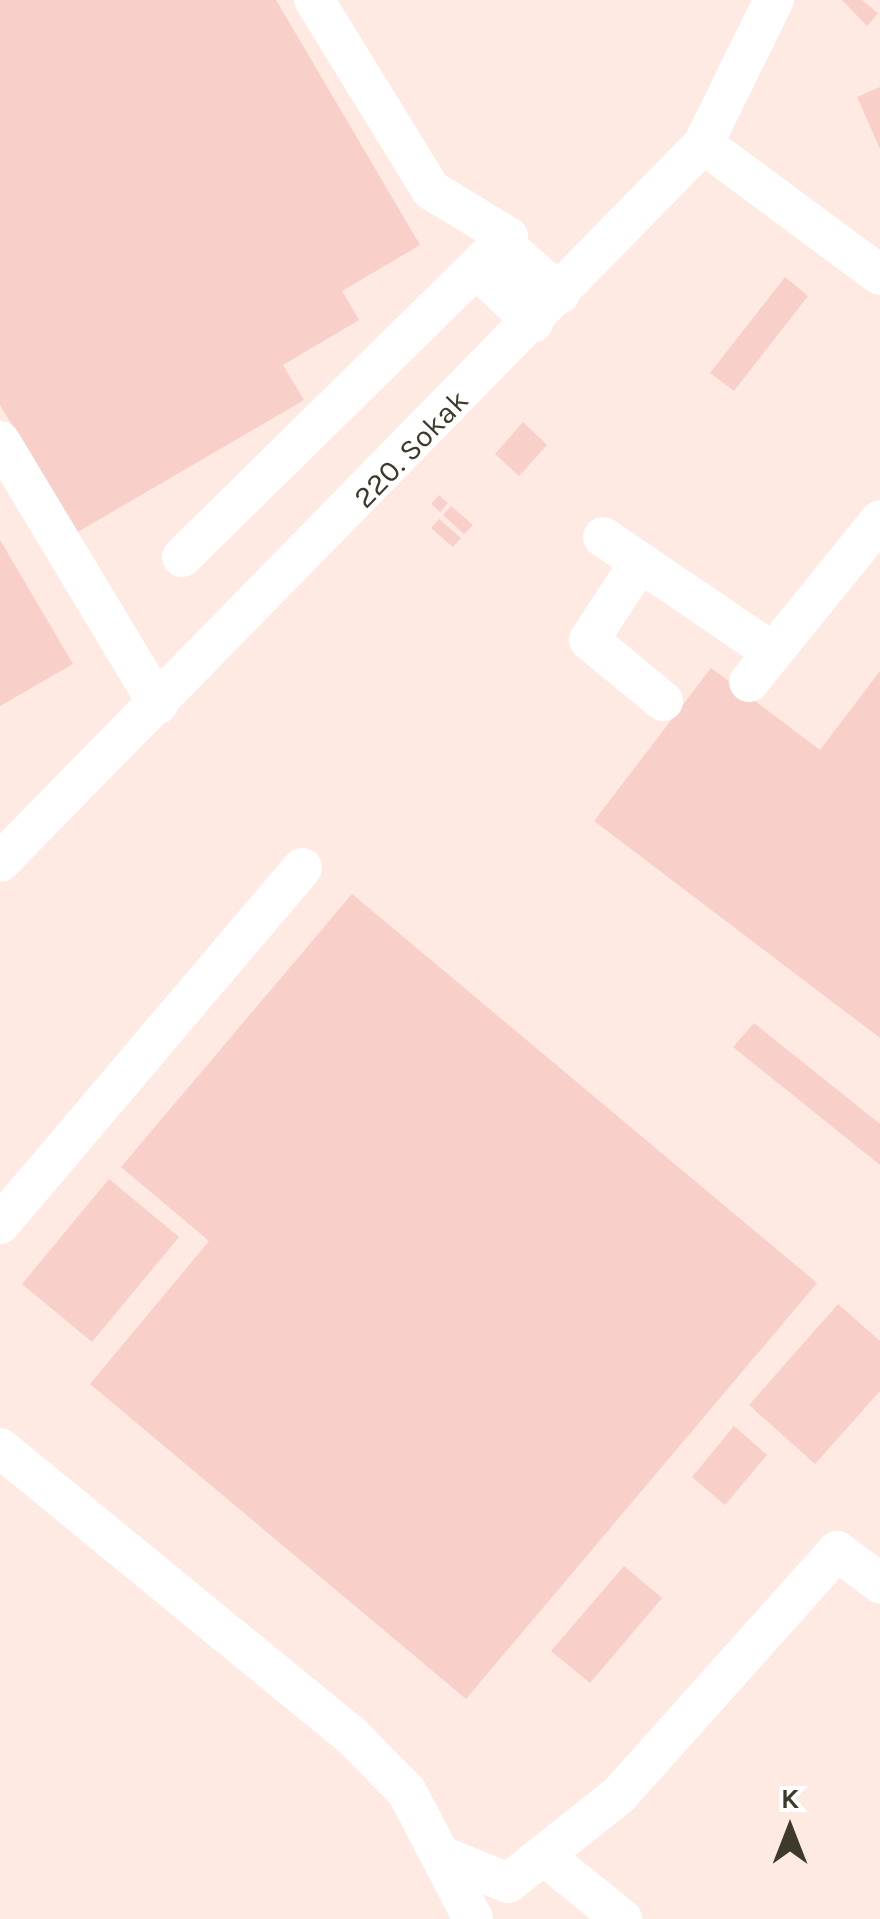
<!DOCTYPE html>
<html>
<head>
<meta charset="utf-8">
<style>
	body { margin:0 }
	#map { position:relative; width:880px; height:1919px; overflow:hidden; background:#fefae4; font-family:Karla,sans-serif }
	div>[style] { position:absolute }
	.industrial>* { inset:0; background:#feeae3 }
	.building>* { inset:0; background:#f9cfca }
	.minor>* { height:40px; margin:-20px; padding:0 20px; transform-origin:20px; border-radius:20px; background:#fff }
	span { translate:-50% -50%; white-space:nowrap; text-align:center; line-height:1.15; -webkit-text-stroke:9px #fff; paint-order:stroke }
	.street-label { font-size:30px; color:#3d3a2c }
	.north { position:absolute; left:740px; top:1779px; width:100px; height:100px; -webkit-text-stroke:8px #fff; paint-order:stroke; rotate:0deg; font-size:28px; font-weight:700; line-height:40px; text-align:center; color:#3d3a2c }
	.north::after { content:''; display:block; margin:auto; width:35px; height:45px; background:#3d3a2c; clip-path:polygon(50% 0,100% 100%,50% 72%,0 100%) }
</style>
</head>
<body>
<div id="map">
	<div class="industrial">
		<i style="clip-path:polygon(0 0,880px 0,880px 1919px,0 1919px)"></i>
	</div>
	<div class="building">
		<i style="clip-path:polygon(0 0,276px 0,420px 245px,342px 291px,359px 320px,283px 365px,304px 400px,76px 533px,0 405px)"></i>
		<i style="clip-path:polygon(842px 0,862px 0,878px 13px,867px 26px)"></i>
		<i style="clip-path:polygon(880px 87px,880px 149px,857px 97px)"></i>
		<i style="clip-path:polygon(785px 277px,808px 296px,734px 391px,710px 373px)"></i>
		<i style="clip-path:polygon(523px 422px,547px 445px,519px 476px,495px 454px)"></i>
		<i style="clip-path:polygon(439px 495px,448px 503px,440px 512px,431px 504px)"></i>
		<i style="clip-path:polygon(451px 506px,473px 525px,464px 534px,443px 515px)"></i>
		<i style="clip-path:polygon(439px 519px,461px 538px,453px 547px,431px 528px)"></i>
		<i style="clip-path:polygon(0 540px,73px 664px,0 706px)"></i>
		<i style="clip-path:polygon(711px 668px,820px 750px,880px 671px,880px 1038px,594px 821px)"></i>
		<i style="clip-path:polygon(352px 894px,817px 1283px,466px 1699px,90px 1384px,209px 1241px,121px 1167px)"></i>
		<i style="clip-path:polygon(754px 1023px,880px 1124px,880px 1165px,733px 1047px)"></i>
		<i style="clip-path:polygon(109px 1179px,179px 1237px,92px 1342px,22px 1284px)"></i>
		<i style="clip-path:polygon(838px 1304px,880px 1341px,880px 1391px,815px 1464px,749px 1405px)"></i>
		<i style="clip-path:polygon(734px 1426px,767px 1455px,725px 1505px,692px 1477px)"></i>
		<i style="clip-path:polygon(624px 1566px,662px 1598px,590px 1683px,551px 1651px)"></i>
	</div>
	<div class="minor">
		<i style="left:703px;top:144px;width:220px;rotate:36.5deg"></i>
		<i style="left:502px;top:243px;width:77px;rotate:41.3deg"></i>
		<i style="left:476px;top:268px;width:79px;rotate:43.5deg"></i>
		<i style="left:0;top:441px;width:307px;rotate:59deg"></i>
		<i style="left:603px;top:537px;width:204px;rotate:34.2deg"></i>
		<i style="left:182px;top:557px;width:457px;rotate:-44.5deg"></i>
		<i style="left:508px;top:237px;width:90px;rotate:-148.6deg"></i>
		<i style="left:431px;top:190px;width:223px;rotate:-121.6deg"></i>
		<i style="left:640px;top:562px;width:93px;rotate:123.2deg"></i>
		<i style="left:589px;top:640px;width:96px;rotate:39.5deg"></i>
		<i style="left:749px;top:682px;width:208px;rotate:-51deg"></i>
		<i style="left:0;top:862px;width:1005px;rotate:-45.6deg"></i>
		<i style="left:703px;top:144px;width:161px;rotate:-63.8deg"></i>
		<i style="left:0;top:1224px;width:467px;rotate:-49.7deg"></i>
		<i style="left:0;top:1448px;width:452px;rotate:39.3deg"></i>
		<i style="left:350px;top:1734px;width:81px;rotate:45.5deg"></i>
		<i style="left:407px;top:1792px;width:143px;rotate:62.5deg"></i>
		<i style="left:543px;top:1855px;width:102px;rotate:39deg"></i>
		<i style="left:442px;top:1856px;width:71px;rotate:22.2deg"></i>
		<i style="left:508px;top:1883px;width:142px;rotate:-38.4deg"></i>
		<i style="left:619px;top:1795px;width:327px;rotate:-48.2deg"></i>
		<i style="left:837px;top:1551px;width:54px;rotate:36.7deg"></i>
	</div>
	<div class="street-label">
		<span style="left:411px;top:449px;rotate:-46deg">220. Sokak</span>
	</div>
	<div class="north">K</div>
</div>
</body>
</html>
